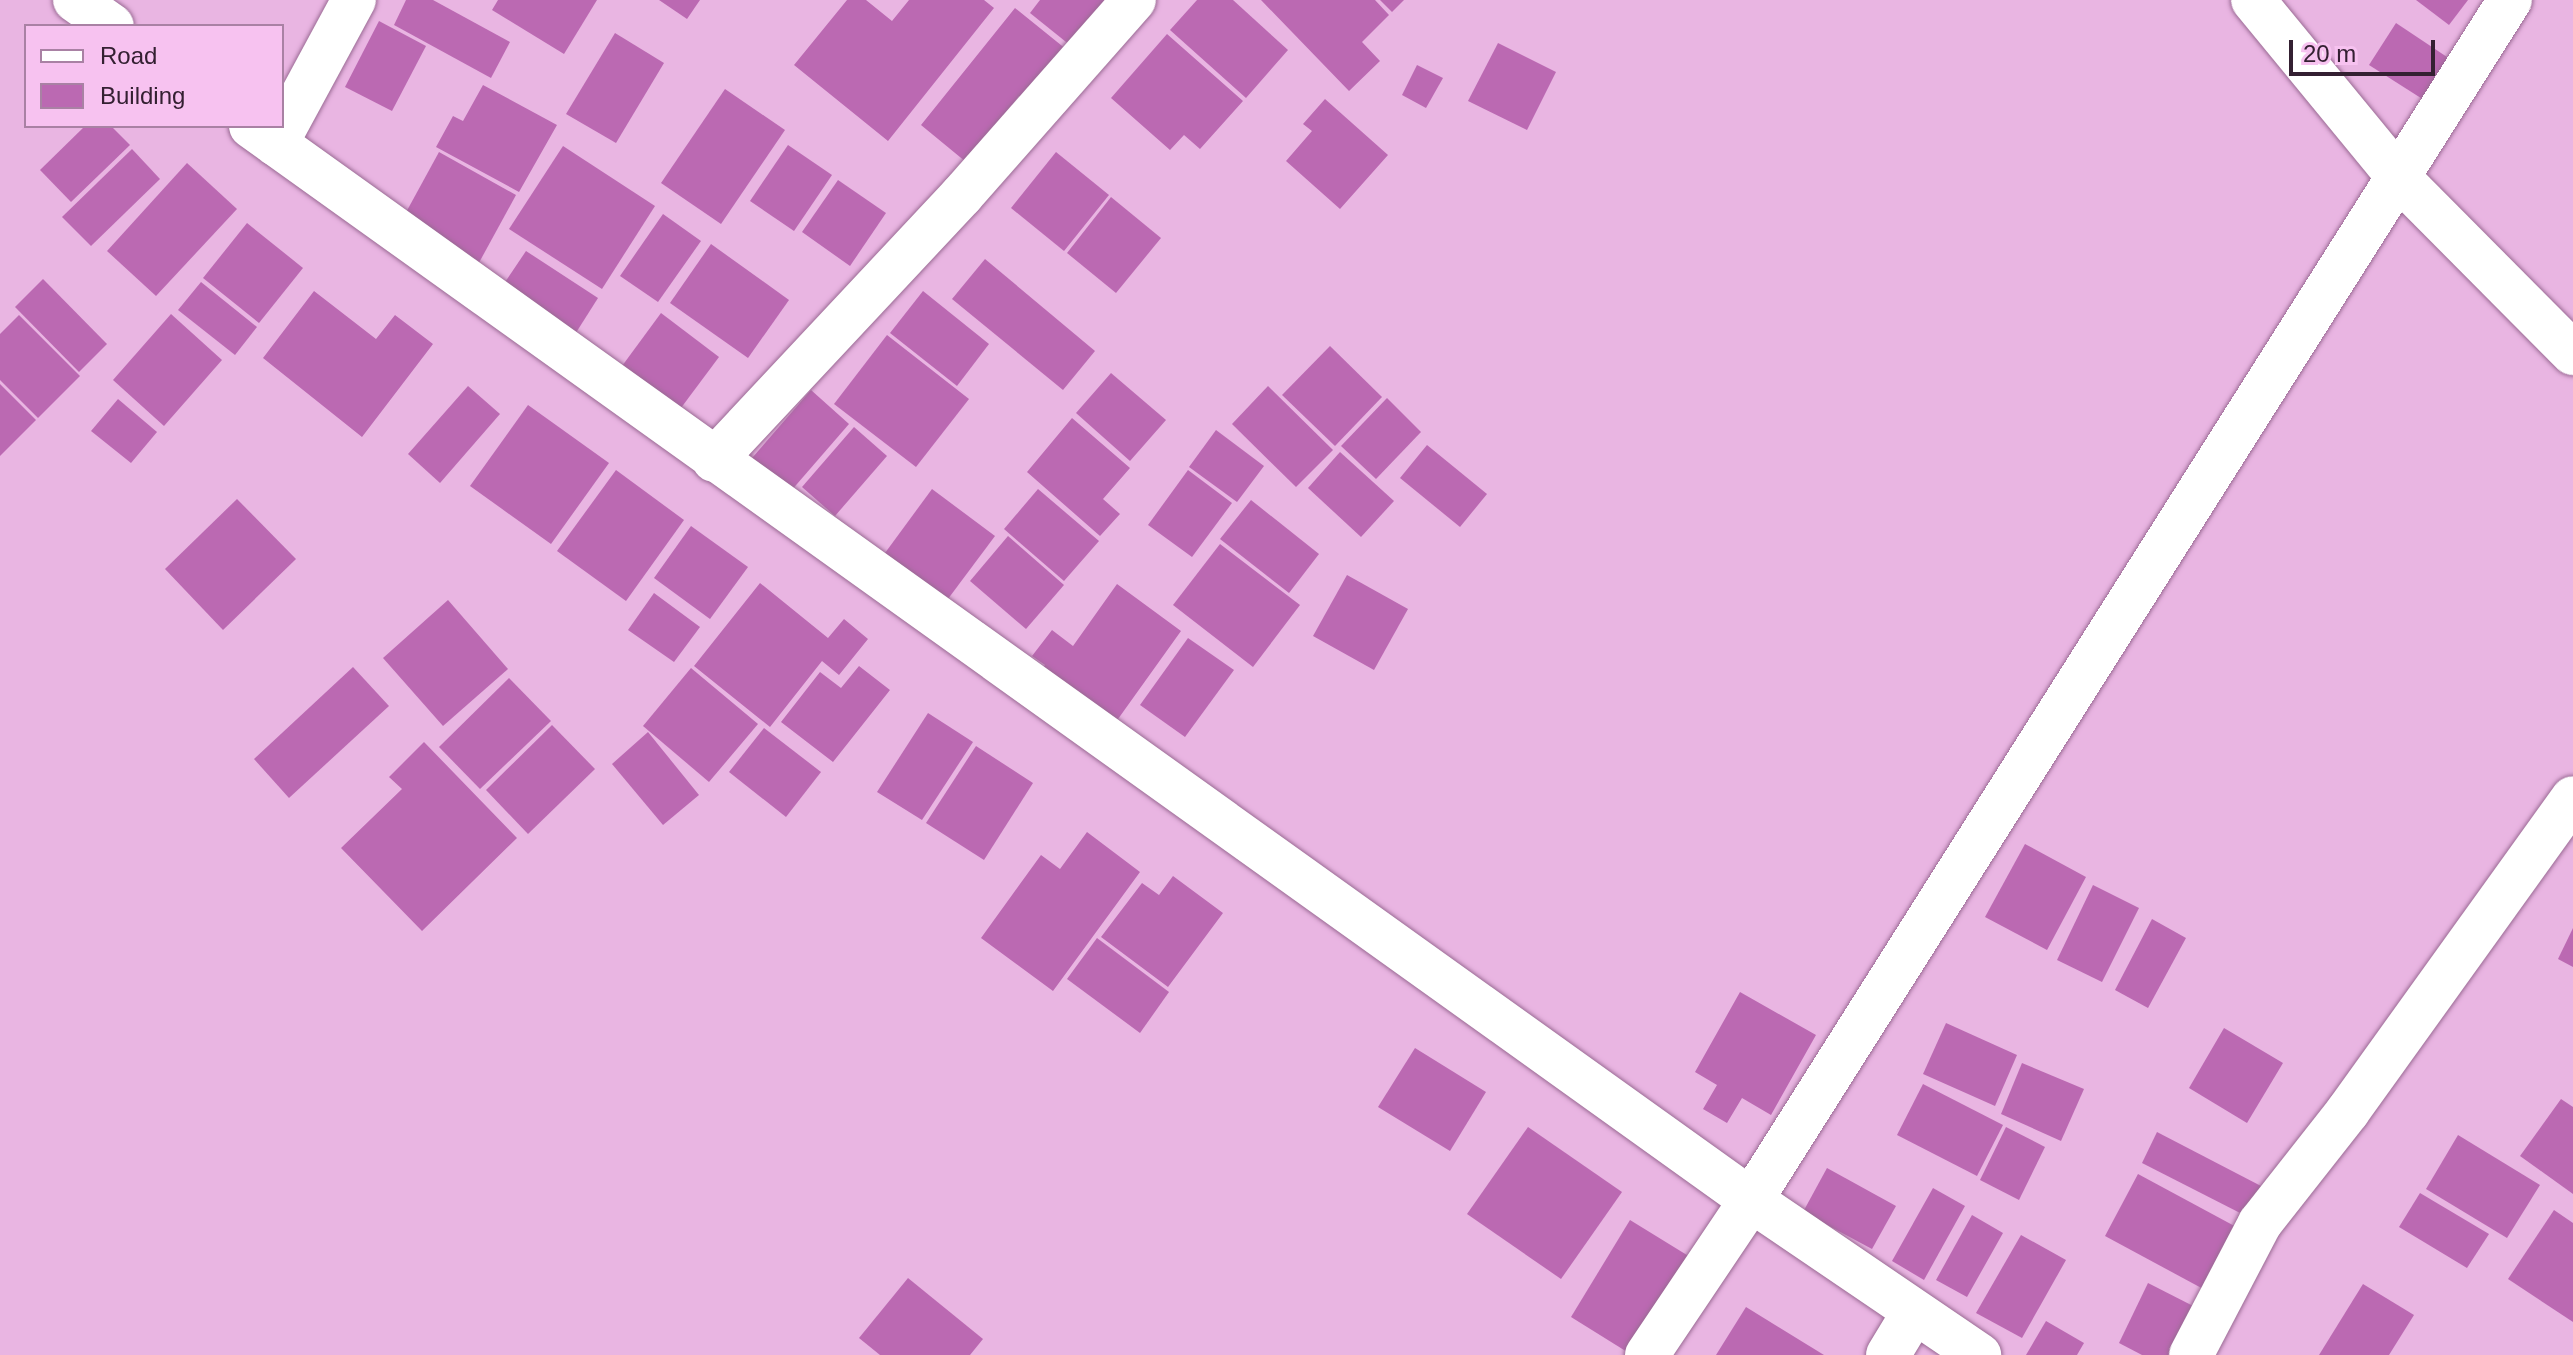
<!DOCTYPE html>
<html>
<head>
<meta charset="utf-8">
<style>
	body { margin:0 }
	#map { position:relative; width:2573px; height:1355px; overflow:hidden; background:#e9b5e2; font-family:Arial,sans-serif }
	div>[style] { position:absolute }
	.building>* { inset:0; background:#bb69b2 }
	.roads { filter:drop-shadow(0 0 2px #9a6a94) drop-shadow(0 0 2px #9a6a94) }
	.minor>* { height:44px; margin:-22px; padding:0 22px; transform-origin:22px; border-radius:22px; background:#fff }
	span { translate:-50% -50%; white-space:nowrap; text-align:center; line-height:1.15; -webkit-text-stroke:8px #f7c2f0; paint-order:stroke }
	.legend { position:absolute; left:24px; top:24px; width:260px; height:104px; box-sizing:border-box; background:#f7c2f0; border:2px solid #a981a4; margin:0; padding:10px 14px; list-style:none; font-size:24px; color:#342032 }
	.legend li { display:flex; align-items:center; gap:16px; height:40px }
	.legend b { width:40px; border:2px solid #a981a4 }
	.scale { position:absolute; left:2289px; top:40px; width:146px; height:36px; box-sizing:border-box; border:4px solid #342032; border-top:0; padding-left:10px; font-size:24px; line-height:28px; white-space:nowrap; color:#342032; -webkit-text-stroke:6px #f7c2f0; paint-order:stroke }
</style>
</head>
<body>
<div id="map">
	<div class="building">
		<i style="clip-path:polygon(406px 0,433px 0,510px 42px,491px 78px,394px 25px)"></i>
		<i style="clip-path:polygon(498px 0,597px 0,564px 54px,492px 10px)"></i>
		<i style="clip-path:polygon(659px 0,700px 0,687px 19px)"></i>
		<i style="clip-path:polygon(847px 0,866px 0,892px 21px,909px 0,984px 0,994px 8px,888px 141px,794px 65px)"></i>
		<i style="clip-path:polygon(1040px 0,1124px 0,1081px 54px,1030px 13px)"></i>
		<i style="clip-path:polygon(1197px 0,1233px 0,1288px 50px,1246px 98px,1170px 30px)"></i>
		<i style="clip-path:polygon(1261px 0,1375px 0,1389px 15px,1362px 42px,1380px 61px,1349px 91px)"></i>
		<i style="clip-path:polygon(1380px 0,1404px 0,1392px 12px)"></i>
		<i style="clip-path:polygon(2416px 0,2468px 0,2449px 25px)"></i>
		<i style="clip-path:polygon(1015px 8px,1077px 58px,1035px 110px,1019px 96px,966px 162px,921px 125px)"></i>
		<i style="clip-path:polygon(379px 21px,426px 46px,392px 111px,345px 87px)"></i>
		<i style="clip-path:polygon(2396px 23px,2450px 59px,2424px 100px,2369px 65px)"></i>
		<i style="clip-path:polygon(615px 33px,664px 63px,616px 143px,566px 114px)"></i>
		<i style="clip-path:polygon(1167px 34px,1243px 101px,1200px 149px,1184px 135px,1170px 150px,1111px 98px)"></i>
		<i style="clip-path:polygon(1498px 43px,1556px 72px,1527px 130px,1468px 101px)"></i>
		<i style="clip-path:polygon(1417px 65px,1443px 78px,1426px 108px,1402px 95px)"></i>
		<i style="clip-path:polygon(483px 85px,557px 125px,519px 192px,436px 147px,453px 116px,463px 121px)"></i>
		<i style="clip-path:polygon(725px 89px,785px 130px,721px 224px,661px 183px)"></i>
		<i style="clip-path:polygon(1325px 99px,1388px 155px,1340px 209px,1286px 161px,1312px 131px,1303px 124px)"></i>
		<i style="clip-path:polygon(85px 126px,111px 126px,130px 145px,71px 202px,40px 170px)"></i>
		<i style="clip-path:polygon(788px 145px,832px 175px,794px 231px,750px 201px)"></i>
		<i style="clip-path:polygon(563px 146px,655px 206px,602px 289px,509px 229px)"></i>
		<i style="clip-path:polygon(132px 149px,160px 179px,91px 246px,62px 217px)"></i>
		<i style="clip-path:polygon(439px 152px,516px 195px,475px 270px,398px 227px)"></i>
		<i style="clip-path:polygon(1056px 152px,1109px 195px,1064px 251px,1011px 208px)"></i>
		<i style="clip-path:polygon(187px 163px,237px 209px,156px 296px,107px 251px)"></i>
		<i style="clip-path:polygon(838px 180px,886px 213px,850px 266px,802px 232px)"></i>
		<i style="clip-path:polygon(1111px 197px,1161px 238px,1116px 293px,1067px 253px)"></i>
		<i style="clip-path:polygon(663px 214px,701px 241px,658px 302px,620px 276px)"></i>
		<i style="clip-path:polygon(247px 223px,303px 268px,259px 323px,203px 278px)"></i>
		<i style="clip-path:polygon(711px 244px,789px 300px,748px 358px,670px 303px)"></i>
		<i style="clip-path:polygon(526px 251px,598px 298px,572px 339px,499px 291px)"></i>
		<i style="clip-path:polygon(985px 259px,1095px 351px,1063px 390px,952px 299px)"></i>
		<i style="clip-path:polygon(43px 279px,107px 344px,79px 372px,15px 307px)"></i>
		<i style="clip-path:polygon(201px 282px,257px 327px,235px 355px,178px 310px)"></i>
		<i style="clip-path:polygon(314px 291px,376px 339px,395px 315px,433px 344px,362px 437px,263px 358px)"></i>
		<i style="clip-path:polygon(923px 291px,989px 344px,957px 386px,890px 333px)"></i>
		<i style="clip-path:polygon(661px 313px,719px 357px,669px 424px,611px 381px)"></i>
		<i style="clip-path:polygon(171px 314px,222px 360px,164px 426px,113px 380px)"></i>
		<i style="clip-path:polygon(19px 315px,80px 376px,38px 418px,0 380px,0 334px)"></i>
		<i style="clip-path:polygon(887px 335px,969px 399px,916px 467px,834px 404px)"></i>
		<i style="clip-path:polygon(1330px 346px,1382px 397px,1335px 446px,1282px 395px)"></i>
		<i style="clip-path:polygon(1111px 373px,1166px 420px,1130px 461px,1076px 413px)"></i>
		<i style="clip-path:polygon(0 384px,36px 420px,0 456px)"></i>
		<i style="clip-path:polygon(468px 386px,500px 414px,440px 483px,408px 454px)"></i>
		<i style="clip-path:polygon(1268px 386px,1333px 450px,1296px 487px,1232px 424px)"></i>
		<i style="clip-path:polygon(811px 390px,849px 424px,784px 499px,746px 465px)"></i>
		<i style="clip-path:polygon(1387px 398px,1421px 432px,1376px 479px,1341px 446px)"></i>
		<i style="clip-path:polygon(118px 399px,157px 432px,131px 463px,91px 431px)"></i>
		<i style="clip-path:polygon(528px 405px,609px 463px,551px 544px,470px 486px)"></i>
		<i style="clip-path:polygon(1072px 418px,1130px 468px,1103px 499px,1120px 514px,1100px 536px,1027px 472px)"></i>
		<i style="clip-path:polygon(854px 427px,887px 456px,835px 516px,802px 487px)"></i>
		<i style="clip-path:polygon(1216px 430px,1264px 466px,1237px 502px,1189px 467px)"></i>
		<i style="clip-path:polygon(1427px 445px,1487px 494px,1460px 527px,1400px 478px)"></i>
		<i style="clip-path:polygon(1340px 452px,1394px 501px,1361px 537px,1308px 488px)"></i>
		<i style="clip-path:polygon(616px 470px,684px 520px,626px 601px,557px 551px)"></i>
		<i style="clip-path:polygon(1188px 470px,1232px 503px,1192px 557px,1148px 525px)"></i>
		<i style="clip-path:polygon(932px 489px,995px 536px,936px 615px,874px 568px)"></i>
		<i style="clip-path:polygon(1038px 489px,1099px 541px,1064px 581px,1004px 529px)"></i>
		<i style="clip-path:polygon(237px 499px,296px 559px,223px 630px,165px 569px)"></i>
		<i style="clip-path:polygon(1251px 500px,1319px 554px,1289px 593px,1220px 539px)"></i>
		<i style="clip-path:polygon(691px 526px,748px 567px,710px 619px,654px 578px)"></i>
		<i style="clip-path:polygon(1008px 536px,1064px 585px,1026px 629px,970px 581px)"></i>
		<i style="clip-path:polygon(1220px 544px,1300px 605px,1253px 667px,1173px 605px)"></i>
		<i style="clip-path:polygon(1347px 575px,1408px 609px,1374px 670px,1313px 636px)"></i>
		<i style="clip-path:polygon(760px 583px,828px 638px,844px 619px,868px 639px,839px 675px,822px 661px,770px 727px,694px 666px)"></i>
		<i style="clip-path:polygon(1117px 584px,1181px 631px,1108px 733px,1034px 679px,1045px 665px,1032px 656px,1052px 630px,1073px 646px)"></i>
		<i style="clip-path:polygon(654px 593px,700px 627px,674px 662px,628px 630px)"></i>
		<i style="clip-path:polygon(448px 600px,508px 669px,443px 726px,383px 658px)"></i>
		<i style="clip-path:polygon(1188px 638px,1234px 670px,1185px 737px,1140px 705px)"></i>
		<i style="clip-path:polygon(859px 666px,890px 690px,833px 762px,781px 722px,820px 672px,841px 688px)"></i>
		<i style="clip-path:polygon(353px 667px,389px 706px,289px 798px,254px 759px)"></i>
		<i style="clip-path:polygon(691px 668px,758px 724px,709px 782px,643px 726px)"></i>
		<i style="clip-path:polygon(509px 678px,551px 721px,480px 789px,439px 747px)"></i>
		<i style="clip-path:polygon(928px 713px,973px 742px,922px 820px,877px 792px)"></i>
		<i style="clip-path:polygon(552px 725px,595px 769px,528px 834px,486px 790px)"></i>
		<i style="clip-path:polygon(764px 728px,821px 772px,786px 817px,729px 772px)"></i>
		<i style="clip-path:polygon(648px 732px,699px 795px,663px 825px,612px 764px)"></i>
		<i style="clip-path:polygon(424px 742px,517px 838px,422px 931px,341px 848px,402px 789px,389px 777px)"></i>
		<i style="clip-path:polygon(976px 746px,1033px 783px,984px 860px,926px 823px)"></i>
		<i style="clip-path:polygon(1087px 832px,1140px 872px,1053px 991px,981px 938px,1041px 855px,1060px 869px)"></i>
		<i style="clip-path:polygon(2025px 844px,2086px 877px,2047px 950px,1985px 917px)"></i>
		<i style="clip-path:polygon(1173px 876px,1223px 913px,1168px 987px,1101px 937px,1142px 883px,1159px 895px)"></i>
		<i style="clip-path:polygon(2093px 885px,2139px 908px,2102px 982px,2057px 960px)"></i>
		<i style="clip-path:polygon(2152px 919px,2186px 938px,2148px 1008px,2115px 990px)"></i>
		<i style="clip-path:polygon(2573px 928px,2573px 967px,2558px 959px)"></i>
		<i style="clip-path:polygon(1097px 938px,1169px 992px,1140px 1033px,1067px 979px)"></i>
		<i style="clip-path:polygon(1740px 992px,1816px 1035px,1771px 1115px,1742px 1098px,1727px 1123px,1703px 1109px,1717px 1085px,1695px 1072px)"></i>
		<i style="clip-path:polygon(1946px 1023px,2017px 1055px,1995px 1106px,1923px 1074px)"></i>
		<i style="clip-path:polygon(2224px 1028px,2283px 1063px,2247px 1123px,2189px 1088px)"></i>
		<i style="clip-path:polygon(1415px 1048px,1486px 1092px,1450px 1151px,1378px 1107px)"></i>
		<i style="clip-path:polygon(2022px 1063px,2084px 1089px,2061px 1141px,2001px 1114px)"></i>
		<i style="clip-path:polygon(1923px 1084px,2003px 1125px,1977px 1176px,1897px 1135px)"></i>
		<i style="clip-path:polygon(2561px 1099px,2573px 1107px,2573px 1194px,2520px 1156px)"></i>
		<i style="clip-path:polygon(1528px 1127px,1622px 1192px,1561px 1279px,1467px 1214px)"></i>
		<i style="clip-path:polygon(2006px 1127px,2045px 1147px,2019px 1200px,1980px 1180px)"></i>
		<i style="clip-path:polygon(2157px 1132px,2261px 1186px,2246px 1216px,2142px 1163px)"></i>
		<i style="clip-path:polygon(2458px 1135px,2540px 1185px,2507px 1238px,2426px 1189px)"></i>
		<i style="clip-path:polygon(1827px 1168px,1896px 1206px,1872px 1249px,1803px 1212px)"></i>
		<i style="clip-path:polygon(2138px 1174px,2240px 1229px,2207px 1291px,2105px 1236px)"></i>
		<i style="clip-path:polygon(1933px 1188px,1965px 1206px,1924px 1280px,1892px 1261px)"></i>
		<i style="clip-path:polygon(2420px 1193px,2489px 1234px,2467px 1268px,2399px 1227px)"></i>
		<i style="clip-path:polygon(2554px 1210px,2573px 1223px,2573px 1322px,2508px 1279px)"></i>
		<i style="clip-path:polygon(1972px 1215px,2003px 1233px,1967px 1297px,1936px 1280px)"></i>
		<i style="clip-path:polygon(1630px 1220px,1695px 1260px,1632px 1355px,1571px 1317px)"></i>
		<i style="clip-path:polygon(2021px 1235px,2066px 1260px,2022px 1338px,1976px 1313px)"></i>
		<i style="clip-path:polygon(908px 1278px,983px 1339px,970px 1355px,880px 1355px,859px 1338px)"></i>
		<i style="clip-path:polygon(2148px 1283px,2199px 1309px,2176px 1355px,2142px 1355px,2119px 1343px)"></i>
		<i style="clip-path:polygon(2363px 1284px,2414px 1315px,2389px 1355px,2319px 1355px)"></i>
		<i style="clip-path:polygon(1746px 1307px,1824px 1355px,1716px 1355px)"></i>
		<i style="clip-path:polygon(2046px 1321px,2084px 1343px,2077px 1355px,2026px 1355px)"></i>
	</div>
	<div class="roads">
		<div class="minor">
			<i style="left:75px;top:0;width:45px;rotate:35.1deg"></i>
			<i style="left:2253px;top:0;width:233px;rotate:50.6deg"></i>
			<i style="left:2401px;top:180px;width:244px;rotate:45.2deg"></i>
			<i style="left:251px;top:126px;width:1845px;rotate:35.6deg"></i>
			<i style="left:1751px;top:1200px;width:276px;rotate:34.2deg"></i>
			<i style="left:276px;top:144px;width:164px;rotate:-61.6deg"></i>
			<i style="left:714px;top:460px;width:363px;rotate:-46.9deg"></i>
			<i style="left:962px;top:195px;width:260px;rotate:-48.6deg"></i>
			<i style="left:1647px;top:1355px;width:187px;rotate:-56.1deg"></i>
			<i style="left:1751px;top:1200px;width:1420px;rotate:-57.69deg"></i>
			<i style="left:1888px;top:1355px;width:50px;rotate:-58.8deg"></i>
			<i style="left:2191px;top:1355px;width:149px;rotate:-62.4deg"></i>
			<i style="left:2260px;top:1223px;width:142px;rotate:-51.8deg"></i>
			<i style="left:2348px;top:1111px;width:385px;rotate:-54.3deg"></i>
		</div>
	</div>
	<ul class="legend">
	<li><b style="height:10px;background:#fff"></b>Road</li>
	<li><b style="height:22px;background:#bb69b2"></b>Building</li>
	</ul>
	<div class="scale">20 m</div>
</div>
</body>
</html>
